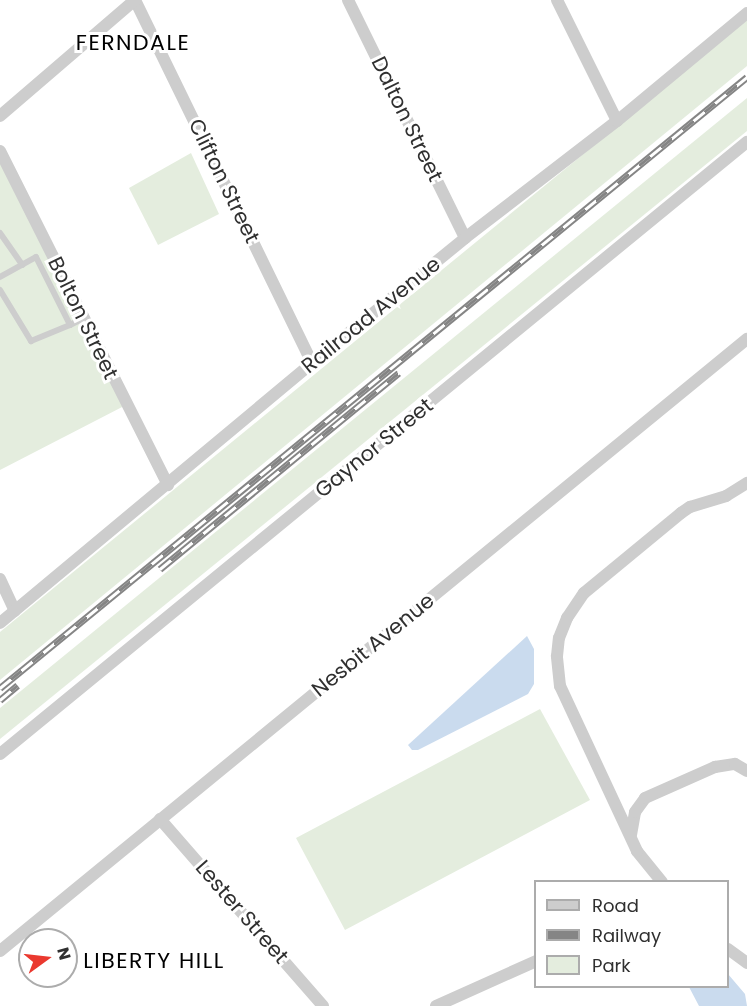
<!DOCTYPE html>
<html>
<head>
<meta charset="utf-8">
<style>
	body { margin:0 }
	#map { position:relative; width:747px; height:1006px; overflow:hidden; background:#fff; font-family:Poppins,sans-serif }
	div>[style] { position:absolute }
	.green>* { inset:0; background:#e4edde }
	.water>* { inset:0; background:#cadbee }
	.lane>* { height:6px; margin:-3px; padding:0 3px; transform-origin:3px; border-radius:3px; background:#cdcdcd }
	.street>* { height:12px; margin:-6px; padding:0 6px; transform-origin:6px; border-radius:6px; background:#cdcdcd }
	.rail>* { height:7px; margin-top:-3.5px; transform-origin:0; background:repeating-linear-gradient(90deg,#fff 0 14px,#858585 0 28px); box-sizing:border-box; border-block:2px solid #858585 }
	span { translate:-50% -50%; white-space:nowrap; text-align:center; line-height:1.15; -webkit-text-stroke:6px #fff; paint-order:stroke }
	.street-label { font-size:21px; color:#303030 }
	.neighbourhood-label { font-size:22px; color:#000; letter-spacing:1.5px }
	.legend { position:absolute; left:534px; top:880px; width:195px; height:108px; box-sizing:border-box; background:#fff; border:2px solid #acacac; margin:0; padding:8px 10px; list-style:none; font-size:18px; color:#303030 }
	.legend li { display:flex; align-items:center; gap:12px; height:30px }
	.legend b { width:30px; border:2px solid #acacac }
	.north { position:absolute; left:18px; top:928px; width:60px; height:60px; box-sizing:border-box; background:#fff; border:2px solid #acacac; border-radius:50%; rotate:75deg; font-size:16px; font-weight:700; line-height:24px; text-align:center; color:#303030 }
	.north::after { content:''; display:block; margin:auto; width:21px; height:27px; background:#ea392f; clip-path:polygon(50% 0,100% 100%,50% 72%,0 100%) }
</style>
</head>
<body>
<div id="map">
	<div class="green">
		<i style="clip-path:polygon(747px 20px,747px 66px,0 680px,0 632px)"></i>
		<i style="clip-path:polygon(747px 98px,747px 131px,0 739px,0 708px)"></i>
		<i style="clip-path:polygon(0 151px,126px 405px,0 470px)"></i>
		<i style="clip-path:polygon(191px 153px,219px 214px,158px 245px,129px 188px)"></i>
		<i style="clip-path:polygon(540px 709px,590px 800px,345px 930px,296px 838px)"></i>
	</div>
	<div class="water">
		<i style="clip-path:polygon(527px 636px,534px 649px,534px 684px,528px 694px,418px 750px,412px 750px,408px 745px)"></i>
		<i style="clip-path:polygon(728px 974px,745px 994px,747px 1006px,699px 1006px,689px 987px,728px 986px)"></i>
	</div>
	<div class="lane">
		<i style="left:0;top:233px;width:39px;rotate:55deg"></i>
		<i style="left:0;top:277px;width:41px;rotate:-29.1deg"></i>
		<i style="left:36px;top:257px;width:76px;rotate:63.4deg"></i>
		<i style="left:70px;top:325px;width:16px;rotate:-27deg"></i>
		<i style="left:0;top:290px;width:60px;rotate:58.7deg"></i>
		<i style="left:31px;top:341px;width:42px;rotate:-22.3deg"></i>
	</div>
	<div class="street">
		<i style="left:135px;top:0;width:404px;rotate:64deg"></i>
		<i style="left:348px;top:0;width:265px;rotate:63.8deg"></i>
		<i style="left:557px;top:0;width:135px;rotate:63.6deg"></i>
		<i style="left:0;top:116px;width:178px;rotate:-40.7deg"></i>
		<i style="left:0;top:151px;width:374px;rotate:63.3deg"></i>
		<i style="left:0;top:579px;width:35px;rotate:65deg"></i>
		<i style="left:0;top:623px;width:406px;rotate:-39.8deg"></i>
		<i style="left:312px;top:363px;width:198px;rotate:-39.2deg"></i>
		<i style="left:465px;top:238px;width:192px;rotate:-37.6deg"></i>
		<i style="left:617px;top:121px;width:169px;rotate:-39.7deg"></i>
		<i style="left:0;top:754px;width:966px;rotate:-39.33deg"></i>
		<i style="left:160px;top:819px;width:248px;rotate:48.9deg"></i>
		<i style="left:631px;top:835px;width:23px;rotate:-80deg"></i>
		<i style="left:635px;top:812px;width:17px;rotate:-54deg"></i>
		<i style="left:645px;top:798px;width:77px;rotate:-23.9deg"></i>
		<i style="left:715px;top:767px;width:20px;rotate:-9deg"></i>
		<i style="left:735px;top:764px;width:14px;rotate:30deg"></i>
		<i style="left:662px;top:882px;width:40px;rotate:-129deg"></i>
		<i style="left:637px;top:851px;width:182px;rotate:-115deg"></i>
		<i style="left:560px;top:686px;width:30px;rotate:-96deg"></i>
		<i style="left:557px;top:656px;width:18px;rotate:-84deg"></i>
		<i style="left:559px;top:638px;width:22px;rotate:-68deg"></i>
		<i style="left:567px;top:618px;width:30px;rotate:-56deg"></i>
		<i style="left:584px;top:593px;width:126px;rotate:-39.5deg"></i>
		<i style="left:681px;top:513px;width:11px;rotate:-34deg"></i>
		<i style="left:690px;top:507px;width:38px;rotate:-17deg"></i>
		<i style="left:726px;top:496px;width:25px;rotate:-32deg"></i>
		<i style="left:728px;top:949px;width:24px;rotate:36deg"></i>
		<i style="left:0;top:951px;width:966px;rotate:-39.33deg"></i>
		<i style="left:436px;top:1006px;width:110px;rotate:-24.2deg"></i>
	</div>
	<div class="rail">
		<i style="left:160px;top:569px;width:309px;rotate:-39.4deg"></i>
		<i style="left:0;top:688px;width:965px;rotate:-39.28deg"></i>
		<i style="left:0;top:700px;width:23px;rotate:-40deg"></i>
	</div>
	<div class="street-label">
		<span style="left:407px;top:119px;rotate:64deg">Dalton Street</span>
		<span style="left:224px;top:181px;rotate:64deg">Clifton Street</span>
		<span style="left:371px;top:315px;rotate:-39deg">Railroad Avenue</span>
		<span style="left:83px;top:318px;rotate:64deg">Bolton Street</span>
		<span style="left:374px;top:448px;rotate:-39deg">Gaynor Street</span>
		<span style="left:373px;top:645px;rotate:-39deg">Nesbit Avenue</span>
		<span style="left:242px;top:912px;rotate:49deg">Lester Street</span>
	</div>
	<div class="neighbourhood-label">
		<span style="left:133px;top:43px">FERNDALE</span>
		<span style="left:154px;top:961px">LIBERTY HILL</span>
	</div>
	<ul class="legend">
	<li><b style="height:8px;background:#cdcdcd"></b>Road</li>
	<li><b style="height:8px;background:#858585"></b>Railway</li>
	<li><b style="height:16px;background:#e4edde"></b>Park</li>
	</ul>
	<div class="north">N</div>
</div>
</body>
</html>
